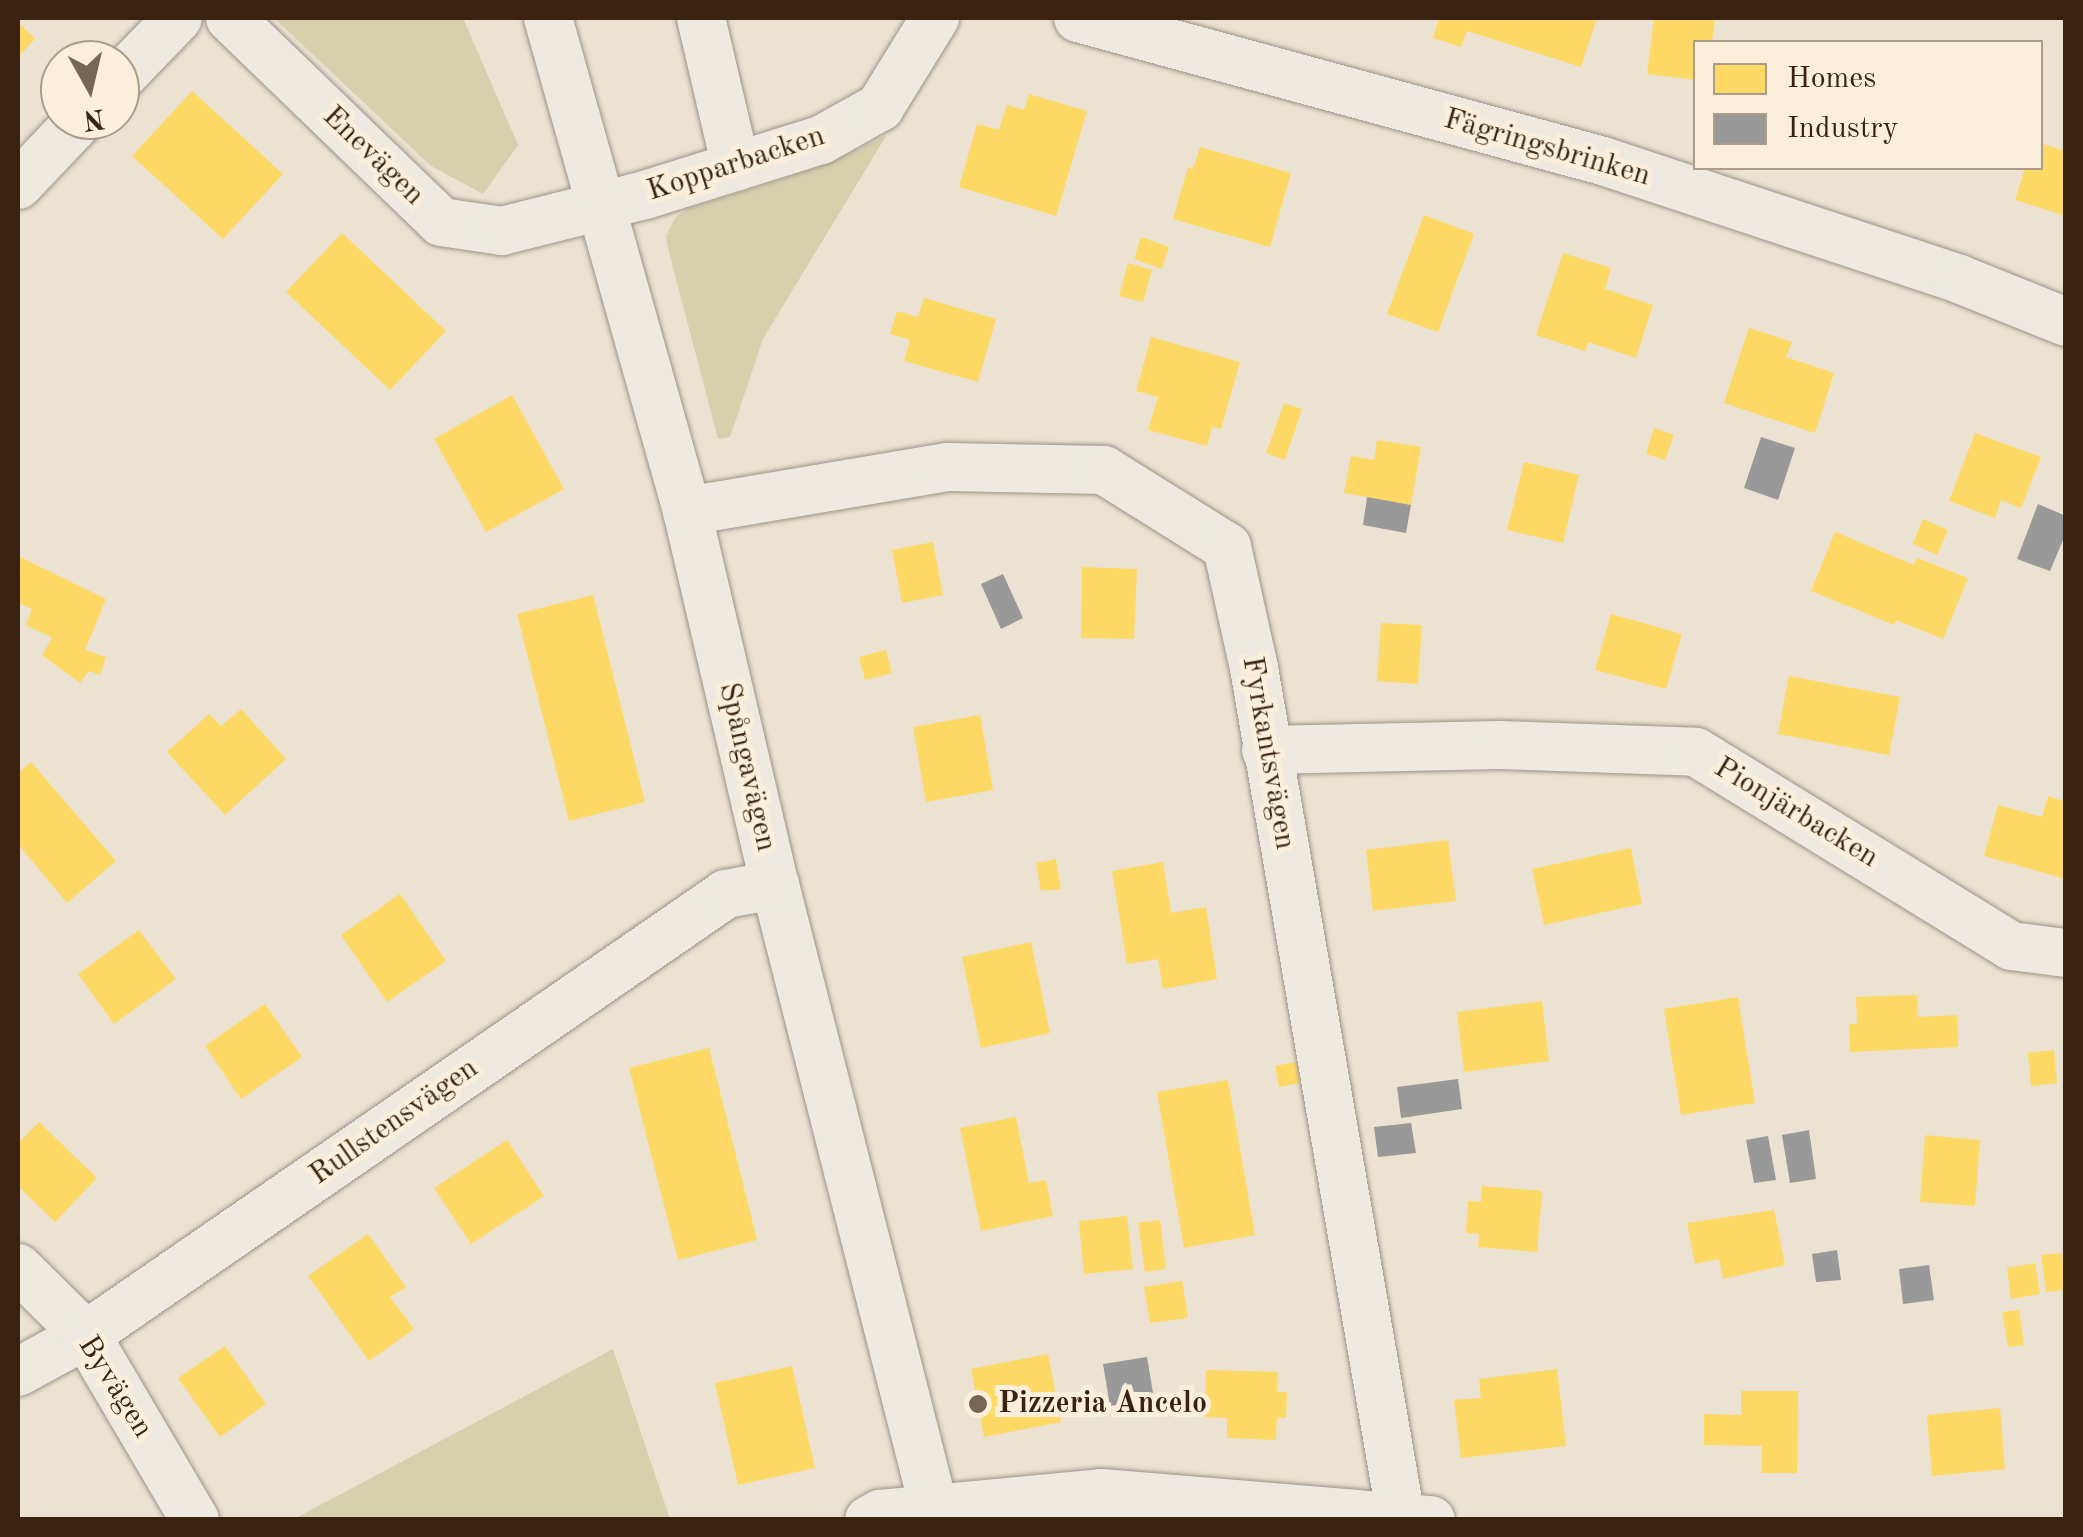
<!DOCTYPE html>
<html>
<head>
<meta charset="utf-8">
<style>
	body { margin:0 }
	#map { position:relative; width:2083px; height:1537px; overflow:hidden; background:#ebe2d1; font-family:"Old Standard TT",serif }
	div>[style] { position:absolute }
	.green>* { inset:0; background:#d6d0ad }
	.homes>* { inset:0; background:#ffd966 }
	.industry>* { inset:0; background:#999 }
	.roads { filter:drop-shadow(0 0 2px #9b9388) drop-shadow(0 0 2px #9b9388) }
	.minor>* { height:48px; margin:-24px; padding:0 24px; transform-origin:24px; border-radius:24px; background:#eeeae1 }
	.dots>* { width:28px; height:28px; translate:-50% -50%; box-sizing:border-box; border:5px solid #f9efda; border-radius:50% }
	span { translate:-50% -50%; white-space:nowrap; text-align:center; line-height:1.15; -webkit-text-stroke:10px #f9efda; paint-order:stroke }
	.street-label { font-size:30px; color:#392310 }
	.poi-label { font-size:30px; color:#392310; font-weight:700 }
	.left { translate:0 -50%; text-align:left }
	.frame { position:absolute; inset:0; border:20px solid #392310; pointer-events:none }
	.legend { position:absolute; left:1693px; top:40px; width:350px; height:130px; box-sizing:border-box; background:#f9efda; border:2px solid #ac9d89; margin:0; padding:12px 18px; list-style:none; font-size:30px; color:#392310 }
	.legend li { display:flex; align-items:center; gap:20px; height:50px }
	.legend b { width:50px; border:2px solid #ac9d89 }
	.north { position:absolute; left:40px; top:40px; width:100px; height:100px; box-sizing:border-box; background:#f9efda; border:2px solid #ac9d89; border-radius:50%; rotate:172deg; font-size:28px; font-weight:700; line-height:40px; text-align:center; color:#392310 }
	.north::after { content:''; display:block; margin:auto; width:35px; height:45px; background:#776654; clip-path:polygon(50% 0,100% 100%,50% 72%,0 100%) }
</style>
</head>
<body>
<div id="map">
	<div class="green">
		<i style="clip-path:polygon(274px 18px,463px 18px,518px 145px,483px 194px,431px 166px)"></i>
		<i style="clip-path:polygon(886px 136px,763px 339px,730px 437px,718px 439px,669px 252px,666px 236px,675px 218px,687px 209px,820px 167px)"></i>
		<i style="clip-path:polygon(613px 1349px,670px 1519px,294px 1519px)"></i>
	</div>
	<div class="homes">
		<i style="clip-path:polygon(1439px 18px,1597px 18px,1581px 67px,1467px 31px,1461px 47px,1433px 38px)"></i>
		<i style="clip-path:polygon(1654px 18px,1715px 20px,1712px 42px,1696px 42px,1696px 80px,1647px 74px)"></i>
		<i style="clip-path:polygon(18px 22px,35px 39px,18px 57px)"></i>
		<i style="clip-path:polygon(192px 91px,283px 174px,223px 239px,132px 156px)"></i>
		<i style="clip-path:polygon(1029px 94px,1087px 111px,1056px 216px,959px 187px,977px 124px,999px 130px,1007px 105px,1024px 110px)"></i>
		<i style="clip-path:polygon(2040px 143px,2066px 151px,2066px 216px,2015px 200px,2025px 168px,2040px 168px)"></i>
		<i style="clip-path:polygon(1200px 147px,1291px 173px,1270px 247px,1173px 219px,1188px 167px,1193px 169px)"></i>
		<i style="clip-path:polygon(1424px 215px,1474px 234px,1438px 332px,1387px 314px)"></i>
		<i style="clip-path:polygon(342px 233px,446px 331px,390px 390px,286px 292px)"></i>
		<i style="clip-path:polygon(1141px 237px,1169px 247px,1162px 269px,1134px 259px)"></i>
		<i style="clip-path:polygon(1563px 253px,1611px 268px,1605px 289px,1653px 305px,1636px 358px,1588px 342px,1585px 351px,1536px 335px)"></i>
		<i style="clip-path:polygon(1128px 263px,1152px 270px,1143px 302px,1119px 296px)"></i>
		<i style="clip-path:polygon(924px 298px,996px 319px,978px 382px,904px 361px,910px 340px,890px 334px,897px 311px,918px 317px)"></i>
		<i style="clip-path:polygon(1749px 328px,1792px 342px,1786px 357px,1834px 373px,1815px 433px,1724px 403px)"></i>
		<i style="clip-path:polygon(1151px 337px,1240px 362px,1221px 429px,1212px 427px,1207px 446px,1148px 430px,1158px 397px,1136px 391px)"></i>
		<i style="clip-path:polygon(512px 395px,564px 489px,486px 532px,434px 439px)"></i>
		<i style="clip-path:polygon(1284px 403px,1302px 409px,1285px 460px,1266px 453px)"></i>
		<i style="clip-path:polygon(1654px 428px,1674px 435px,1665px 460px,1646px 454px)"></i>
		<i style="clip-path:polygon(1975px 433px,2041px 457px,2021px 508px,2001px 500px,1995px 518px,1949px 501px)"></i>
		<i style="clip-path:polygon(1377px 440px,1421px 447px,1411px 505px,1344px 493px,1351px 456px,1374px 460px)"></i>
		<i style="clip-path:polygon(1524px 462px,1579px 475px,1563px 543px,1507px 530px)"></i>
		<i style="clip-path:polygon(1923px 519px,1948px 530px,1937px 555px,1913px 544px)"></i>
		<i style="clip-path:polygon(1835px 532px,1914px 565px,1917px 558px,1968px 578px,1943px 639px,1896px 620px,1894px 625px,1811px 591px)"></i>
		<i style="clip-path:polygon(933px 542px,943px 595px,902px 603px,892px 550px)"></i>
		<i style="clip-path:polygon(18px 556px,106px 599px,85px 650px,106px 657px,100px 675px,89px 671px,80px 683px,42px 655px,52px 638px,26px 625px,32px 609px,18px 603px)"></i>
		<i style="clip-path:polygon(1082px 567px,1137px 569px,1134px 639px,1081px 638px)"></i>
		<i style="clip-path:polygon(593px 595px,645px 802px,569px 821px,517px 614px)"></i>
		<i style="clip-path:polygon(1611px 614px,1682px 634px,1666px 689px,1595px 670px)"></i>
		<i style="clip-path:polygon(1381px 623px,1422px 625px,1418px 684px,1377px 681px)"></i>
		<i style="clip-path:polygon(886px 650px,892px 673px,865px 680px,859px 657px)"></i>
		<i style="clip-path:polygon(1789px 676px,1900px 697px,1889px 755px,1778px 734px)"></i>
		<i style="clip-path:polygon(241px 709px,286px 759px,225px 815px,167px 752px,209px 714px,221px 726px)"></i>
		<i style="clip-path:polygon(980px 715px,993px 790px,926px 802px,913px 727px)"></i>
		<i style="clip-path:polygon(31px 762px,116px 861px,67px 903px,18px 844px,18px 773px)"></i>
		<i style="clip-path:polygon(2048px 796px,2066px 802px,2066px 879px,1984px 856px,1998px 805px,2042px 817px)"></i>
		<i style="clip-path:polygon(1448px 840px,1456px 901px,1373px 911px,1366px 850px)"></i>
		<i style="clip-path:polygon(1631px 848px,1642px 904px,1544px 925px,1532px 869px)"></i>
		<i style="clip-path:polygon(1056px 859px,1061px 889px,1041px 891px,1036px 863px)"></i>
		<i style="clip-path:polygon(1163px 862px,1171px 913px,1206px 907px,1217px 979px,1163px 989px,1158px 959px,1127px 964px,1112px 871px)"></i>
		<i style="clip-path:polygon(400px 894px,446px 961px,387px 1002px,341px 935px)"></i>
		<i style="clip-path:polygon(139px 930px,176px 979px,114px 1024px,78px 974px)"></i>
		<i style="clip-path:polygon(1031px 942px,1050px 1033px,981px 1048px,962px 957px)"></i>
		<i style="clip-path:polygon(1917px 995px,1918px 1017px,1957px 1015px,1958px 1047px,1850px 1052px,1849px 1024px,1857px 1024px,1856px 997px)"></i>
		<i style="clip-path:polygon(1738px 997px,1755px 1103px,1681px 1115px,1664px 1009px)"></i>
		<i style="clip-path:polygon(1542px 1001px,1549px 1061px,1464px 1072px,1457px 1012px)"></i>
		<i style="clip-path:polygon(265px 1004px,302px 1057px,241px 1099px,205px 1046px)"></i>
		<i style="clip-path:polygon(709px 1048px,757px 1240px,678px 1260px,629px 1068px)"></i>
		<i style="clip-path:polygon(2054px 1050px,2057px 1083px,2031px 1086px,2028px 1053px)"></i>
		<i style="clip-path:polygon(1296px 1062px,1300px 1083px,1279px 1087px,1275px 1066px)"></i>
		<i style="clip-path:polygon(1228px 1080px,1255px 1235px,1184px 1248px,1157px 1092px)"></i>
		<i style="clip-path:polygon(1016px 1117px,1029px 1183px,1046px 1180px,1053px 1216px,981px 1231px,960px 1128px)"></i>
		<i style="clip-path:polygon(39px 1122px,97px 1178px,55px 1222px,18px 1186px,18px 1143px)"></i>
		<i style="clip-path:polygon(1925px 1135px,1980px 1140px,1975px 1206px,1920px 1202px)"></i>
		<i style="clip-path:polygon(507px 1140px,544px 1196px,471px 1244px,434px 1188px)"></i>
		<i style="clip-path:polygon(1482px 1186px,1542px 1191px,1537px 1252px,1478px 1247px,1479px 1234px,1466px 1233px,1468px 1201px,1481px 1202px)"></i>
		<i style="clip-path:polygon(1774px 1210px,1785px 1265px,1723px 1279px,1719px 1259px,1695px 1264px,1687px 1223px)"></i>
		<i style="clip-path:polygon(1127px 1216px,1133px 1269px,1084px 1274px,1079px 1221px)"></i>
		<i style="clip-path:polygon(1160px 1220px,1166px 1269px,1145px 1272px,1138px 1223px)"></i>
		<i style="clip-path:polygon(368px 1234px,406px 1287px,390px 1297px,414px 1329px,369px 1361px,308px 1276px)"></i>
		<i style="clip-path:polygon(2062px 1253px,2066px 1290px,2046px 1292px,2041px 1255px)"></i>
		<i style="clip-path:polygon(2035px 1263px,2040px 1294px,2011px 1299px,2007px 1268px)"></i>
		<i style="clip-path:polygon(1182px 1281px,1188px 1318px,1150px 1323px,1144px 1287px)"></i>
		<i style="clip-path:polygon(2019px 1310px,2024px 1345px,2008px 1347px,2002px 1312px)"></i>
		<i style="clip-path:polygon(225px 1346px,266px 1404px,220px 1437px,178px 1378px)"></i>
		<i style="clip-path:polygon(1048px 1354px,1061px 1422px,984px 1437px,971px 1369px)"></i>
		<i style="clip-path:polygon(792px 1366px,815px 1468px,738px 1485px,715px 1383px)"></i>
		<i style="clip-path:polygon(1557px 1369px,1566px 1446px,1461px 1458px,1454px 1400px,1481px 1398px,1479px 1379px)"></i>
		<i style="clip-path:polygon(1206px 1370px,1278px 1372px,1277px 1392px,1287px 1392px,1286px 1418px,1277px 1417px,1276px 1440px,1227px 1438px,1227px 1418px,1204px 1417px)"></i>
		<i style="clip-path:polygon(1741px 1391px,1798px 1391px,1797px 1473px,1762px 1473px,1762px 1446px,1704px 1445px,1704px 1414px,1741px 1415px)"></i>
		<i style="clip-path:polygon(2000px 1408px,2005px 1469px,1932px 1476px,1927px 1415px)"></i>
	</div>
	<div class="industry">
		<i style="clip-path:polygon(1761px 437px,1795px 448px,1778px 500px,1744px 488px)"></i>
		<i style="clip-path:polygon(1367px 497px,1411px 505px,1406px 533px,1363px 525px)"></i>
		<i style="clip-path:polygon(2038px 504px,2066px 516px,2066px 533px,2050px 571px,2017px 559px)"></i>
		<i style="clip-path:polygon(1003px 574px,1023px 618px,1001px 629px,981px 584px)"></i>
		<i style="clip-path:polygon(1458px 1079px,1462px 1109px,1401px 1118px,1397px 1087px)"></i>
		<i style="clip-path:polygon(1411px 1123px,1416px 1153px,1378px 1157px,1374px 1127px)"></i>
		<i style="clip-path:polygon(1809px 1130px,1816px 1179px,1790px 1183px,1782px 1135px)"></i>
		<i style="clip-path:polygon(1768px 1136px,1776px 1180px,1754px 1183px,1746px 1140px)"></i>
		<i style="clip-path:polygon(1837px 1250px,1841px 1280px,1816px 1282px,1812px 1254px)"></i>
		<i style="clip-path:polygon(1929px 1265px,1934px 1300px,1903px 1304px,1899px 1269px)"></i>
		<i style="clip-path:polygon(1147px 1357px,1154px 1399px,1110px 1406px,1103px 1364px)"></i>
	</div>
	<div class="roads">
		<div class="minor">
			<i style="left:230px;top:18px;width:293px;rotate:44deg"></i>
			<i style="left:441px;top:222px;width:62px;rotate:8.4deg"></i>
			<i style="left:502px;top:231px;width:147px;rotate:-14.1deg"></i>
			<i style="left:645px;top:195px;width:184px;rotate:-17.4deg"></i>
			<i style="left:821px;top:140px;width:68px;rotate:-29.2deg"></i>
			<i style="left:880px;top:107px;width:105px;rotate:-58.3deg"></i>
			<i style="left:548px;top:18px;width:512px;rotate:74.25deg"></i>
			<i style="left:687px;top:511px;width:384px;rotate:76.8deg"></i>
			<i style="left:775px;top:885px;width:655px;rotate:75.69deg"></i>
			<i style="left:701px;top:18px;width:153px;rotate:76.8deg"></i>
			<i style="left:1078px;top:18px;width:544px;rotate:15.24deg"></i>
			<i style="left:1603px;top:161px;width:375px;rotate:18.3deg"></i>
			<i style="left:1959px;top:279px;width:115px;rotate:21.9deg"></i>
			<i style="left:120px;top:78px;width:83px;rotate:-46deg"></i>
			<i style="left:18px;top:185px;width:90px;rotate:-46.4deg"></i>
			<i style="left:687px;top:511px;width:264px;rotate:-9.6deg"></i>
			<i style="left:947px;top:467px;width:157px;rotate:1.1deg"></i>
			<i style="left:1104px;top:470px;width:145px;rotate:32deg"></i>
			<i style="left:1227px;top:547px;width:124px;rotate:77.4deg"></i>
			<i style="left:1254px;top:668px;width:863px;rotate:80.19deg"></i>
			<i style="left:1266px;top:750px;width:234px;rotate:-1.2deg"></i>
			<i style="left:1500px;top:745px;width:196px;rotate:2deg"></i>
			<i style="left:1696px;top:752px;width:370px;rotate:31.6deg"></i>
			<i style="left:2011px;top:946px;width:55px;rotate:7.3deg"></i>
			<i style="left:18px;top:1268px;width:95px;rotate:44.6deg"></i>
			<i style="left:86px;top:1335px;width:215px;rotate:59.5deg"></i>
			<i style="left:18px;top:1372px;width:77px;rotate:-28.6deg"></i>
			<i style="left:86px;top:1335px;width:777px;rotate:-34.57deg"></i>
			<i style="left:726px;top:894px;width:50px;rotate:-10.4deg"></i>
			<i style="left:869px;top:1520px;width:13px;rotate:-29deg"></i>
			<i style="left:880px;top:1514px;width:222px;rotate:-5.4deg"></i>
			<i style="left:1101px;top:1493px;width:331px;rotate:4.7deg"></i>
		</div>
	</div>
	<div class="dots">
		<i style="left:978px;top:1404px;background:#776654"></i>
	</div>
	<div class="street-label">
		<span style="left:1547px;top:148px;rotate:16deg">Fägringsbrinken</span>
		<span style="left:373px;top:156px;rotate:44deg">Enevägen</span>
		<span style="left:736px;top:164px;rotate:-18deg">Kopparbacken</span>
		<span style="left:1268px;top:753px;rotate:80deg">Fyrkantsvägen</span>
		<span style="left:747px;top:767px;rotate:77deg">Spångavägen</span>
		<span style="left:1796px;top:813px;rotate:31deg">Pionjärbacken</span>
		<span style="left:394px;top:1122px;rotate:-35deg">Rullstensvägen</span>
		<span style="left:115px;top:1387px;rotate:58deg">Byvägen</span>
	</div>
	<div class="poi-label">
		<span class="left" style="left:998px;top:1404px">Pizzeria Ancelo</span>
	</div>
	<div class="frame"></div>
	<ul class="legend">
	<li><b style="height:28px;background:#ffd966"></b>Homes</li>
	<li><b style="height:28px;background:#999"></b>Industry</li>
	</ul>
	<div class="north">N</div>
</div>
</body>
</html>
